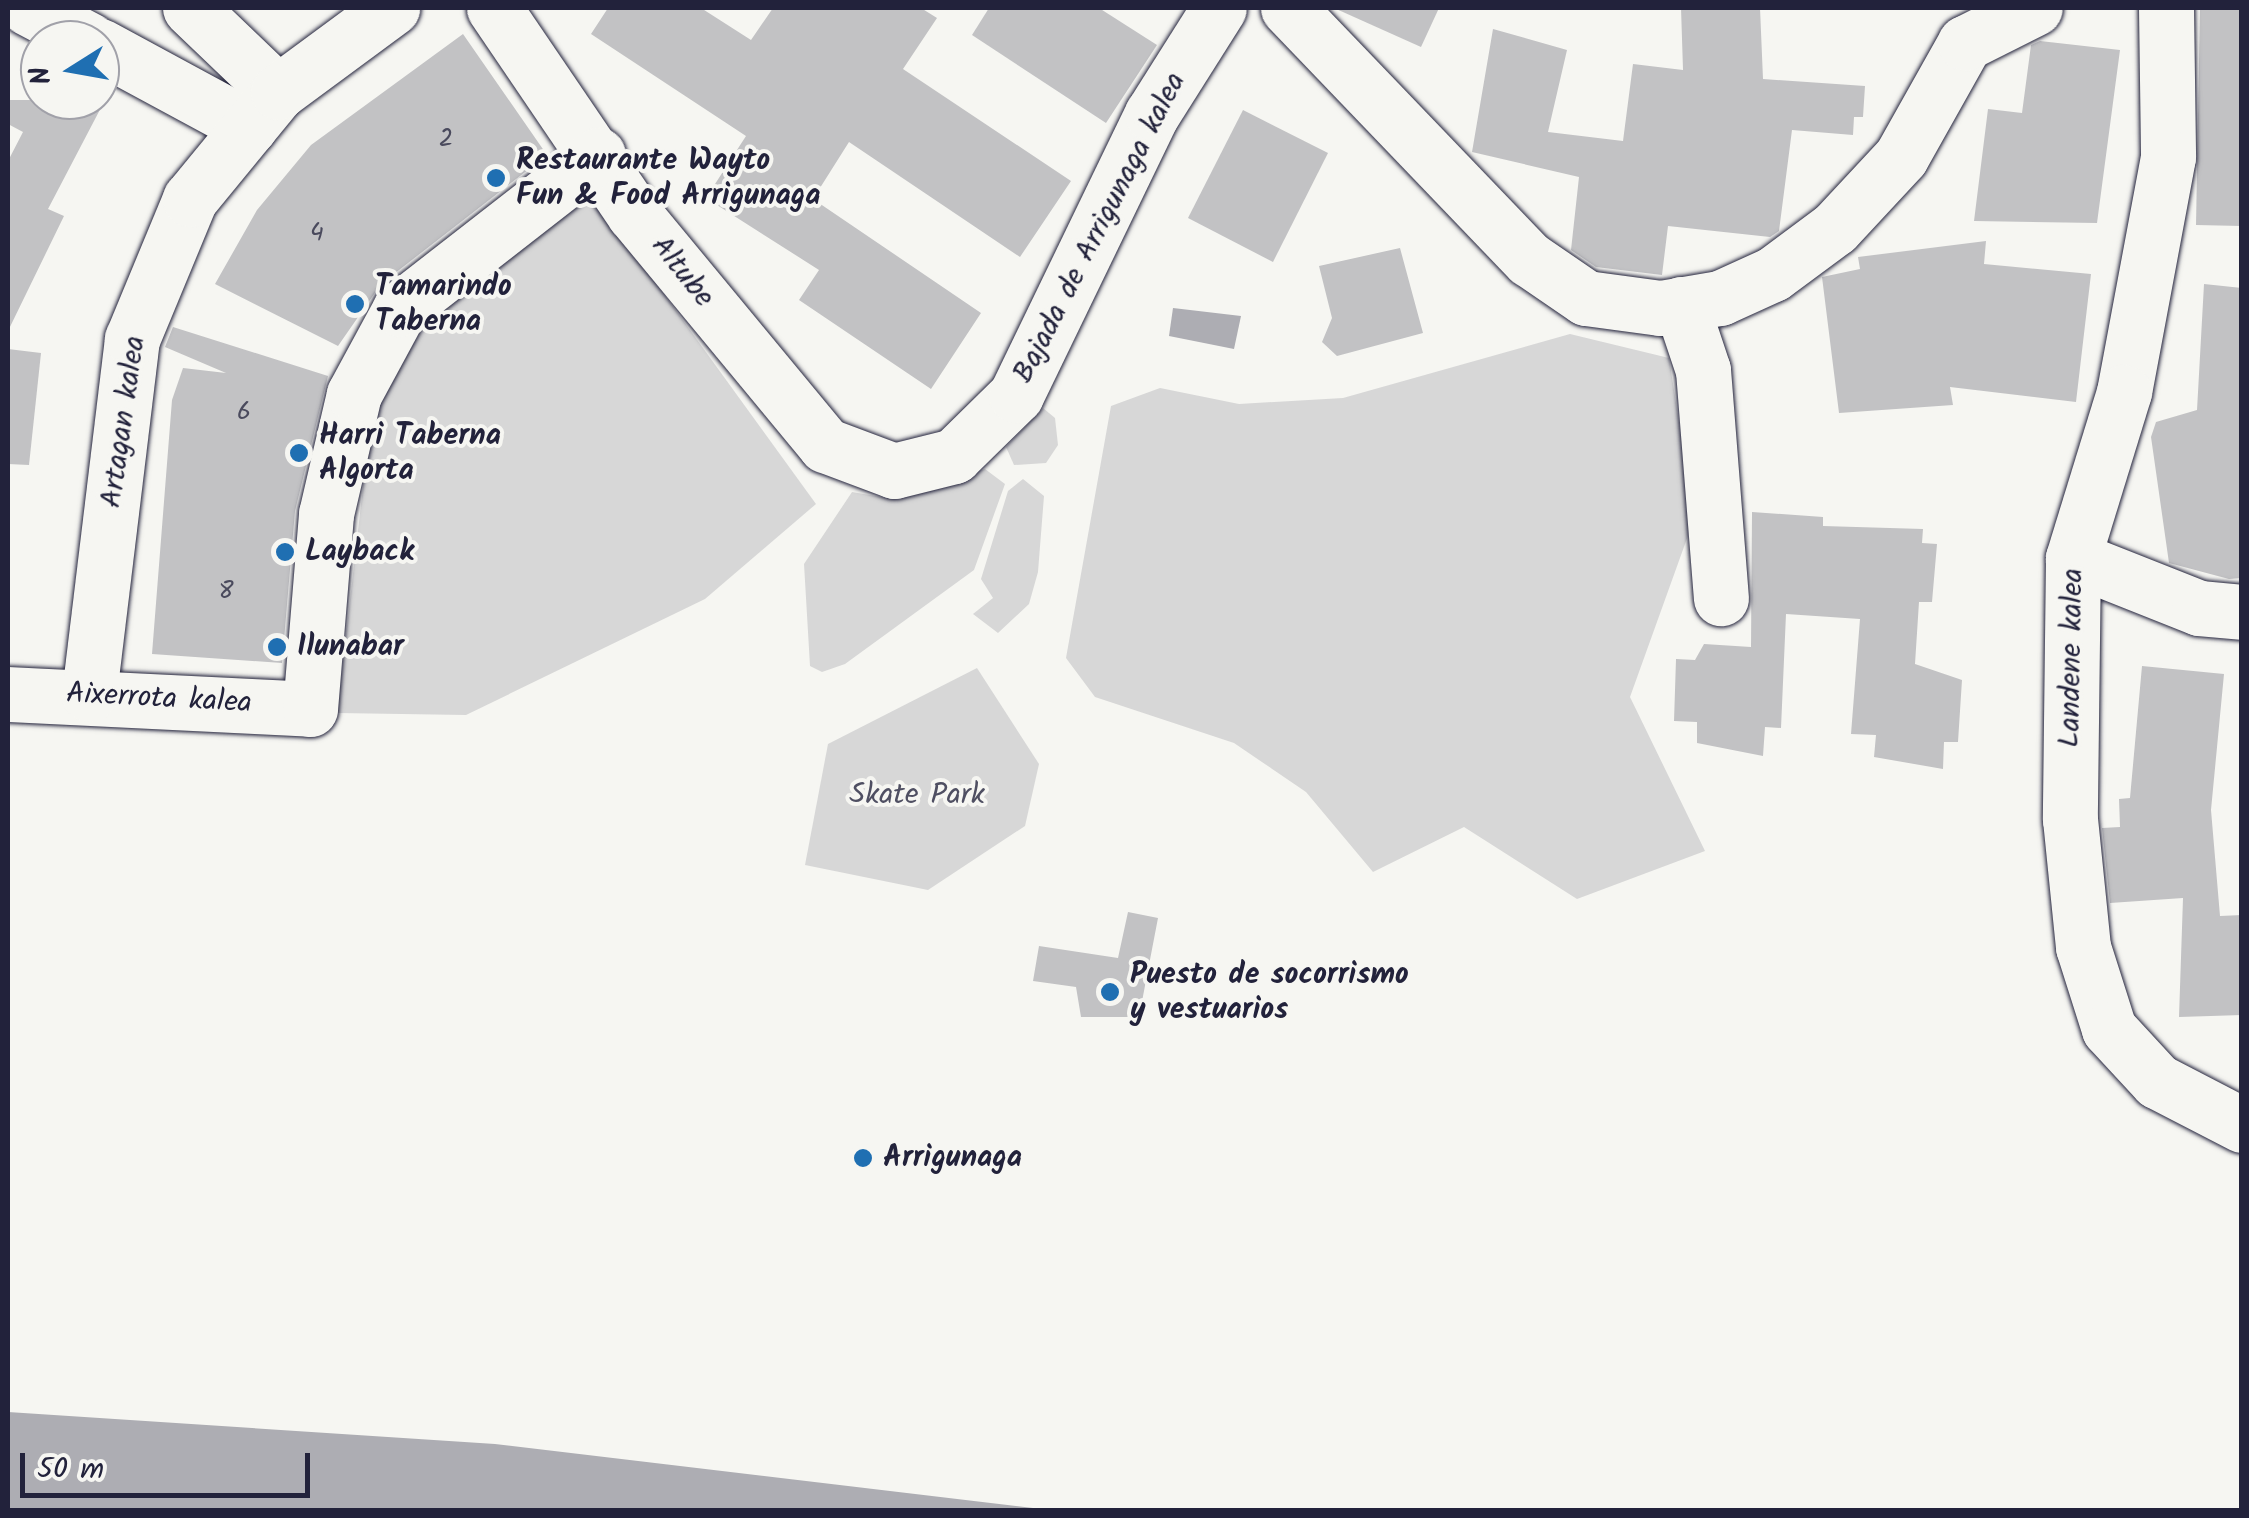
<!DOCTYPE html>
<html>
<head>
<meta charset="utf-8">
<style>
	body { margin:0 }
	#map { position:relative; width:2249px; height:1518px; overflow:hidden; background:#f6f6f2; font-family:Kalam,sans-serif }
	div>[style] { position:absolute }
	.green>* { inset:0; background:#d7d7d7 }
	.water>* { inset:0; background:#adadb3 }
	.building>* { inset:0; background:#c2c2c4 }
	.roads { filter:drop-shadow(0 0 2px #22223b) drop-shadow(0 0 2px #22223b) }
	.minor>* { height:55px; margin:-27.5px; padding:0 27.5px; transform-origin:27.5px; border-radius:27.5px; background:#f6f6f2 }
	.dots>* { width:28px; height:28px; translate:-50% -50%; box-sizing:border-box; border:5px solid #f6f6f2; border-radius:50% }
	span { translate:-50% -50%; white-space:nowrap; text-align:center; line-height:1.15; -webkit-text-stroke:8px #f6f6f2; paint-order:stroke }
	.number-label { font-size:25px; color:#4a4a5d }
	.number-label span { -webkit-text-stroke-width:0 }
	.poi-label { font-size:30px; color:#22223b; font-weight:700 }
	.left { translate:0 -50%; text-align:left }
	.street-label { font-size:30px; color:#22223b }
	.park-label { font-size:30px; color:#4f4f62 }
	.frame { position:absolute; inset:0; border:10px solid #22223b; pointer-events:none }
	.north { position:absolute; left:20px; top:20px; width:100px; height:100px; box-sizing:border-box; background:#f6f6f2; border:2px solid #a1a1a9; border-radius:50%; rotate:259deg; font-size:28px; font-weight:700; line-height:40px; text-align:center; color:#22223b }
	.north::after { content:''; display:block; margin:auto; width:35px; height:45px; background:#1f6fb2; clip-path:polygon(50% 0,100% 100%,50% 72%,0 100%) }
	.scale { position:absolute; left:20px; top:1453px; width:290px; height:45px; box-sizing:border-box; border:5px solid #22223b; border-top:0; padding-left:12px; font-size:30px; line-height:35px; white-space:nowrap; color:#22223b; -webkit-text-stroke:8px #f6f6f2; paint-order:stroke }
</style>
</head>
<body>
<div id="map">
	<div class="green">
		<i style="clip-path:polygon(590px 192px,816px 504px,705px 599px,466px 715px,337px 713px,371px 418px,411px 339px,476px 274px)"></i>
		<i style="clip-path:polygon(1570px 334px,1669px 358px,1694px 519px,1630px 697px,1705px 851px,1577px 899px,1464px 827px,1373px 872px,1306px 792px,1234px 743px,1095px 697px,1066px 658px,1111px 406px,1160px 388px,1239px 404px,1343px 398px)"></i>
		<i style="clip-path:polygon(1043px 408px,1055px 418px,1058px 445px,1046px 463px,1014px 465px,1006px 447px)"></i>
		<i style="clip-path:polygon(985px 469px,1005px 484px,974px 570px,845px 664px,822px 672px,810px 666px,804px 564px,852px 492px,893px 499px)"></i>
		<i style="clip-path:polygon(1023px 479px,1044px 496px,1038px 572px,1029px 604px,998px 633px,973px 614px,993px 598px,981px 579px,1008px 491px)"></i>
		<i style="clip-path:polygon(977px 668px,1039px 764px,1025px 826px,928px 890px,805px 865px,828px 744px)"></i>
	</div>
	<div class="water">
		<i style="clip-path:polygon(1173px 308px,1241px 316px,1234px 349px,1169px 336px)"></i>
		<i style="clip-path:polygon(8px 1412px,495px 1444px,1050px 1510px,8px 1510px)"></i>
	</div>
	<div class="building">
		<i style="clip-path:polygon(608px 8px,701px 8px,751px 40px,773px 8px,921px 8px,937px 18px,903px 69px,1071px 181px,1020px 257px,849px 142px,813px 199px,981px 313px,931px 389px,799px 300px,819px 270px,706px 198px,746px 136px,591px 34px)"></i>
		<i style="clip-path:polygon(989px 8px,1099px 8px,1157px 45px,1106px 123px,972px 35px)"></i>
		<i style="clip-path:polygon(1334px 8px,1439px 8px,1421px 47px)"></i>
		<i style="clip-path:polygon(1681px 8px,1760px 8px,1763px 79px,1865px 86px,1863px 117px,1854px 117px,1853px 135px,1792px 130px,1779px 231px,1770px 237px,1668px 226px,1662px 275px,1596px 267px,1571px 250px,1579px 177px,1472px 152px,1493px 29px,1567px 50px,1548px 132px,1623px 141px,1633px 64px,1683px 70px)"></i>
		<i style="clip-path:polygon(2200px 8px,2242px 8px,2242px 226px,2196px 225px)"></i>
		<i style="clip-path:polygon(463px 34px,547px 155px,381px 284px,338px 346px,215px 284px,257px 210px,311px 145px)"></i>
		<i style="clip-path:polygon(2040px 41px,2120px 50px,2097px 223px,1974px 221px,1988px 109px,2022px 113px,2031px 45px)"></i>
		<i style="clip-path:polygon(8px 100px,105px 100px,48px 209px,64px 216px,8px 331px,8px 161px,23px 132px,8px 124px)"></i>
		<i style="clip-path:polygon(1243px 110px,1328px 153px,1273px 262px,1188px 218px)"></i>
		<i style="clip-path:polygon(1986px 241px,1984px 264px,2091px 274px,2076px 402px,1950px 387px,1953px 405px,1839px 413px,1822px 277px,1860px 269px,1858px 257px)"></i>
		<i style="clip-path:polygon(1400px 248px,1423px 333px,1337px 356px,1322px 342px,1332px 318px,1319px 266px)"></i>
		<i style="clip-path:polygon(2204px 284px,2242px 288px,2242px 578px,2229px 579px,2169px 563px,2151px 437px,2156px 422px,2197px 410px)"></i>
		<i style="clip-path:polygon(173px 327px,328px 376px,295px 511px,282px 663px,152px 654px,172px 400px,183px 368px,226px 373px,165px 347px)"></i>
		<i style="clip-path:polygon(8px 349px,41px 353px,29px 465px,8px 464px)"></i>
		<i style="clip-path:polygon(1752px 512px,1823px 517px,1823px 526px,1923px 529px,1922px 543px,1937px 544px,1932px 602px,1919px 602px,1915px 664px,1962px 680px,1958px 742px,1944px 742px,1943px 769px,1874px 757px,1876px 735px,1851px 734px,1860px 619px,1786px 614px,1781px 728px,1765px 727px,1763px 756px,1697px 743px,1697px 722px,1674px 721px,1676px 659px,1695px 660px,1704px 644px,1751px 647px)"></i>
		<i style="clip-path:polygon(2142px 666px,2224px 674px,2211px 810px,2220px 916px,2242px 915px,2242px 1015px,2179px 1017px,2183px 898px,2110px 903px,2102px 828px,2120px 827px,2119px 799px,2130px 798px)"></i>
		<i style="clip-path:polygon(1128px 912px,1158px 918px,1139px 1017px,1081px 1017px,1076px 987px,1033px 981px,1039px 946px,1118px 958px)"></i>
	</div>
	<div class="roads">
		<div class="minor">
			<i style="left:28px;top:8px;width:69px;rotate:27.7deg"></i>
			<i style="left:190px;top:8px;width:122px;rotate:43.7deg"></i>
			<i style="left:494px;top:8px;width:249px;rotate:55.8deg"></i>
			<i style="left:634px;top:214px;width:300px;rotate:50.4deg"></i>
			<i style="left:825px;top:445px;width:74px;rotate:20.6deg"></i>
			<i style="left:894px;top:471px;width:62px;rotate:-14deg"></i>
			<i style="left:954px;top:456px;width:87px;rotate:-44.5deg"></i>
			<i style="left:1016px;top:395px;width:312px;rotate:-64.2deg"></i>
			<i style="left:1152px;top:114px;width:125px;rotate:-57.7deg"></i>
			<i style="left:1288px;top:8px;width:348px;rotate:46.2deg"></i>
			<i style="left:1529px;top:259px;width:69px;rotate:34.4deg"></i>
			<i style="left:1586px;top:298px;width:75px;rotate:7.7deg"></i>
			<i style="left:1660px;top:308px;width:61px;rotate:-9.5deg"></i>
			<i style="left:1720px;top:298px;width:58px;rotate:-24.4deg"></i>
			<i style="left:1773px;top:274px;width:77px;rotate:-36.6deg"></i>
			<i style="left:1835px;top:228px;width:97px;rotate:-47.1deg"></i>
			<i style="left:1901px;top:157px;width:131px;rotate:-60.7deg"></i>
			<i style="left:2166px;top:8px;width:149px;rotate:89.2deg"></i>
			<i style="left:2168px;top:157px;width:239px;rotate:100.6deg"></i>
			<i style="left:2124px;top:392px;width:174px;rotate:107.1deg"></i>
			<i style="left:2073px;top:558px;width:261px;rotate:90.7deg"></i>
			<i style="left:2070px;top:819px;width:129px;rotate:84.2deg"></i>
			<i style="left:2083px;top:947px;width:86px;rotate:72.4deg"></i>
			<i style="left:2109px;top:1029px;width:71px;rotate:47.3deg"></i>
			<i style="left:2157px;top:1081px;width:96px;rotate:27.4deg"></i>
			<i style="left:1965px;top:43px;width:78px;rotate:-26.6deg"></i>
			<i style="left:100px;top:46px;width:170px;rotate:28.4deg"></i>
			<i style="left:1681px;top:304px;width:70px;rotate:71.6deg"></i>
			<i style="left:1703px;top:370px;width:229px;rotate:85.5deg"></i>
			<i style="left:2073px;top:558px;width:136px;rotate:21.6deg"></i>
			<i style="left:2199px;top:608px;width:43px;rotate:5.3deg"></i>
			<i style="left:8px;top:694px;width:302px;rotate:2.8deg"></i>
			<i style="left:310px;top:709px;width:196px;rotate:-85.3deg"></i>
			<i style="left:326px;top:514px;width:123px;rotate:-76.9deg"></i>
			<i style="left:354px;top:394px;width:97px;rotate:-61.6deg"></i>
			<i style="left:400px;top:309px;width:251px;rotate:-37.9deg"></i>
			<i style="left:89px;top:694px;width:358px;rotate:-83.1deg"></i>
			<i style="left:132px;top:339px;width:152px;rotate:-67.5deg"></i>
			<i style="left:190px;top:199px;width:139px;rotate:-50.6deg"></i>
			<i style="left:278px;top:92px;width:142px;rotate:-36.4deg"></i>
		</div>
	</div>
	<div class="dots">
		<i style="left:496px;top:178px;background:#1f6fb2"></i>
		<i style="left:355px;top:304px;background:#1f6fb2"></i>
		<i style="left:299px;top:453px;background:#1f6fb2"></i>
		<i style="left:285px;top:552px;background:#1f6fb2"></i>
		<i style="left:277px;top:647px;background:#1f6fb2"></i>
		<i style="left:1110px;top:992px;background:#1f6fb2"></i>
		<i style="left:863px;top:1158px;background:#1f6fb2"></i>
	</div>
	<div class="number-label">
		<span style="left:446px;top:139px">2</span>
		<span style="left:317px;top:233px">4</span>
		<span style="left:244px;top:412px">6</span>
		<span style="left:226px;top:591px">8</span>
	</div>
	<div class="poi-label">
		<span class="left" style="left:516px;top:178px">Restaurante Wayto<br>Fun &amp; Food Arrigunaga</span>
		<span class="left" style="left:375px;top:304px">Tamarindo<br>Taberna</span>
		<span class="left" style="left:319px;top:453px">Harri Taberna<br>Algorta</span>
		<span class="left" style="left:305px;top:552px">Layback</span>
		<span class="left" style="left:297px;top:647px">Ilunabar</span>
		<span class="left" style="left:1130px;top:992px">Puesto de socorrismo<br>y vestuarios</span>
		<span class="left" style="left:883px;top:1158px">Arrigunaga</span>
	</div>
	<div class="street-label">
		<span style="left:1100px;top:228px;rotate:-63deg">Bajada de Arrigunaga kalea</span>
		<span style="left:682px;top:272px;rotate:51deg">Altube</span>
		<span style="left:124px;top:422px;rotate:-82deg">Artagan kalea</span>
		<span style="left:2072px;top:658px;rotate:-89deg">Landene kalea</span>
		<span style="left:159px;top:699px;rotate:3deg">Aixerrota kalea</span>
	</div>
	<div class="park-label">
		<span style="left:917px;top:795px">Skate Park</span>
	</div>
	<div class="frame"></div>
	<div class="north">N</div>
	<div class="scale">50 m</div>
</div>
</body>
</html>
